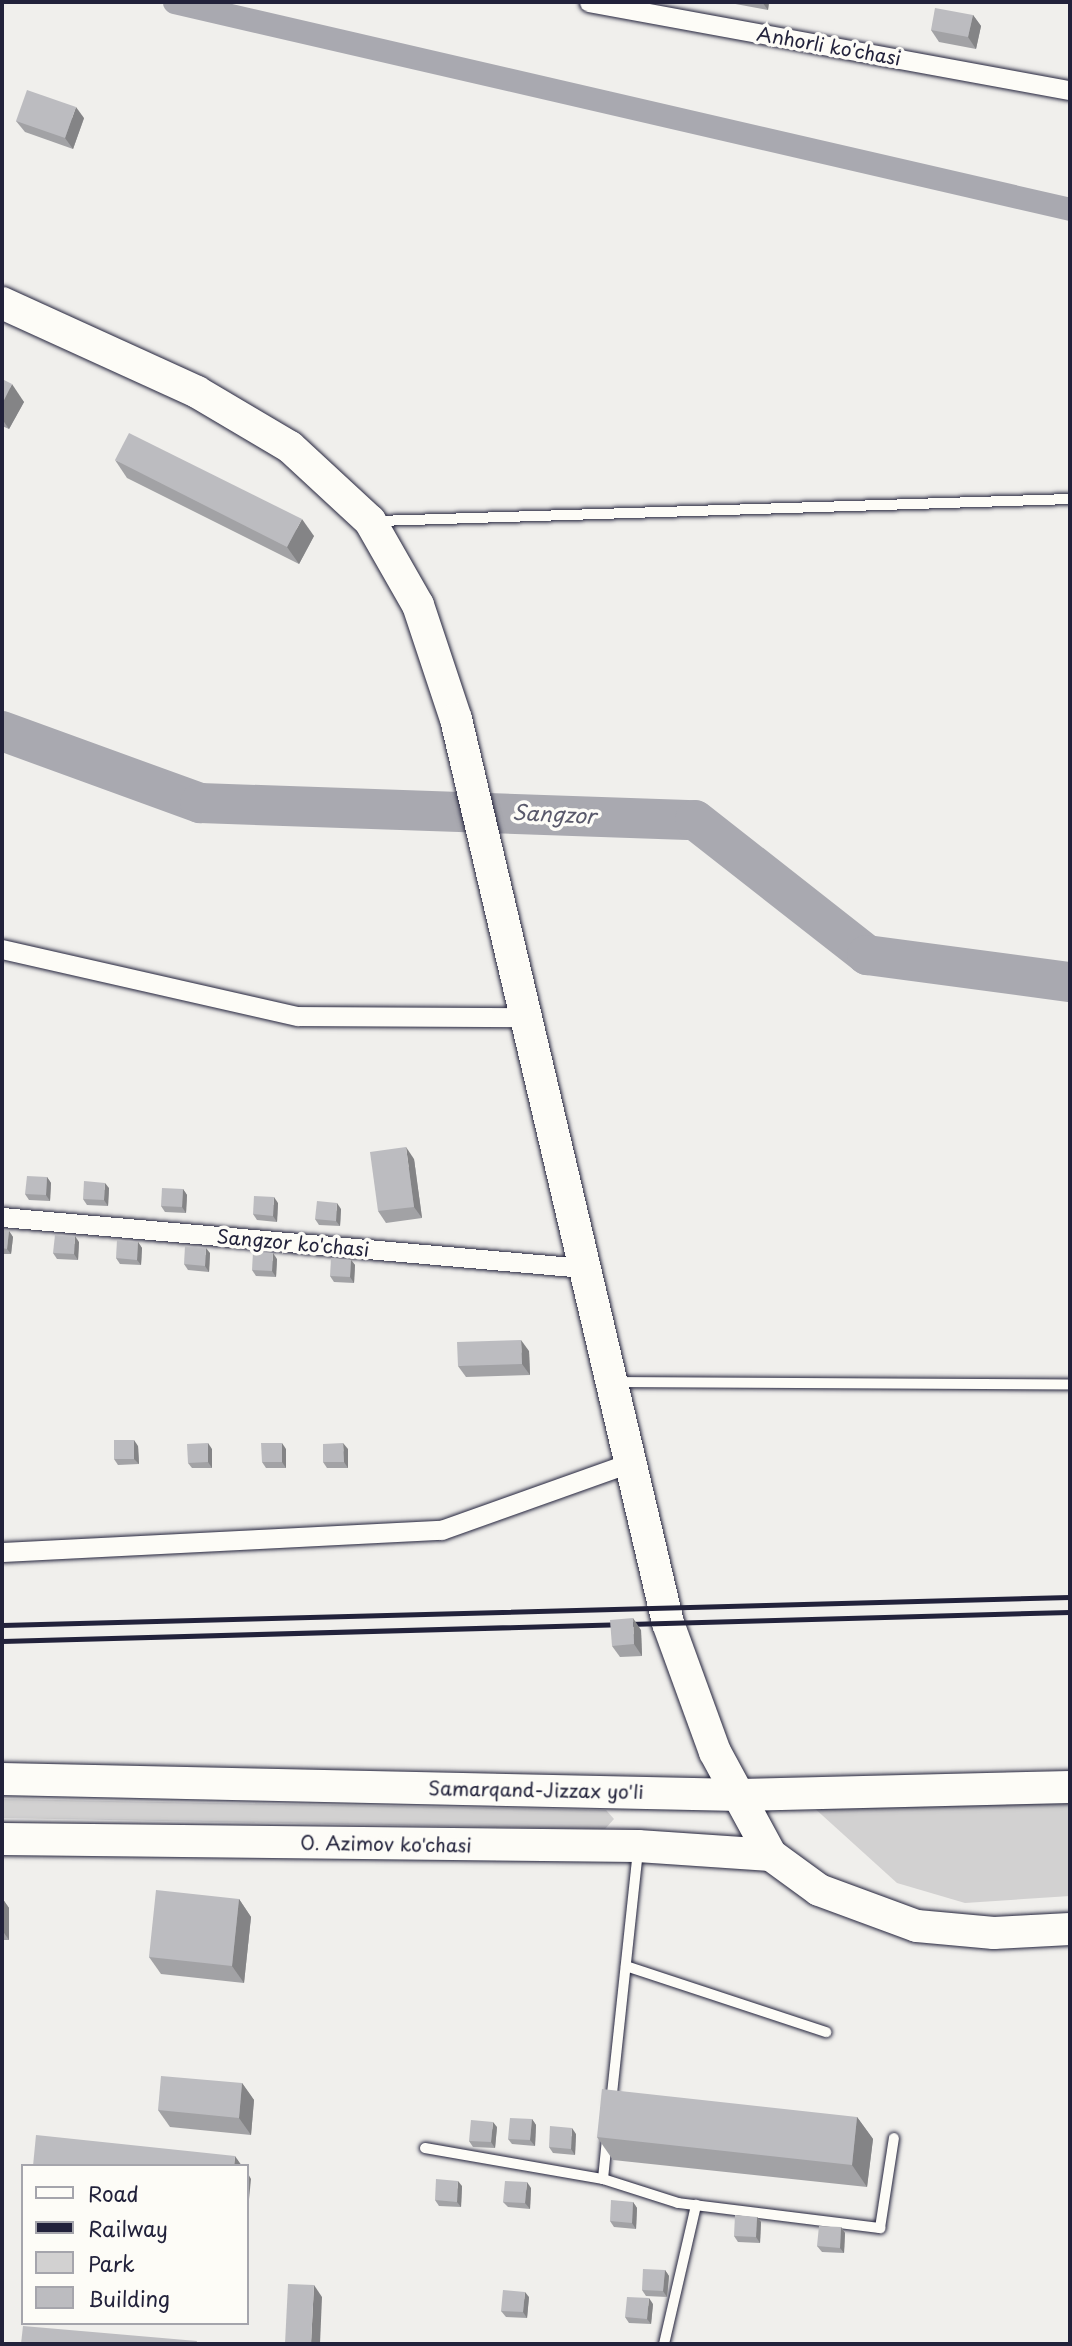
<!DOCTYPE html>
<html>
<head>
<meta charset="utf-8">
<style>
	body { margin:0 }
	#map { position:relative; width:1072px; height:2346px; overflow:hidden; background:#f0efec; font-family:"Playpen Sans",sans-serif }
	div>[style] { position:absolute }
	.green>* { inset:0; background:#d2d1d1 }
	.canal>* { height:23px; margin:-11.5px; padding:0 11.5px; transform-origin:11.5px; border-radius:11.5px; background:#a9a9b0 }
	.river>* { height:40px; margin:-20px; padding:0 20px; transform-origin:20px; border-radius:20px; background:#a9a9b0 }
	.roads { filter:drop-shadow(0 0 2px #22223b) drop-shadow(0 0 2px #22223b) }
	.service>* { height:10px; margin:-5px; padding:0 5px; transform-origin:5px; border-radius:5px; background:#fdfcf7 }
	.minor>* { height:19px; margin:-9.5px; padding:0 9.5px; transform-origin:9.5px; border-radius:9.5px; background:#fdfcf7 }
	.primary>* { height:32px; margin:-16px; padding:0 16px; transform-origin:16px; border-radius:16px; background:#fdfcf7 }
	.rail>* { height:5px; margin:-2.5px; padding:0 2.5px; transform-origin:2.5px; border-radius:2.5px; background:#22223b }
	.wall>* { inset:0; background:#a2a2a5 }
	.shaded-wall>* { inset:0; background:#848486 }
	.building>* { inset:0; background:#bcbcc0 }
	span { translate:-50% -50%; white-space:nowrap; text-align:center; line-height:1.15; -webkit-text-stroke:7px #fdfcf7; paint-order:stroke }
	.street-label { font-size:19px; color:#22223b }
	.water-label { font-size:21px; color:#58586a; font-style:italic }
	.frame { position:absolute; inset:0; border:4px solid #22223b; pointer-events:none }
	.legend { position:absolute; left:21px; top:2164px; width:228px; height:161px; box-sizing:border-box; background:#fdfcf7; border:2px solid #a5a5ac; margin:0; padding:9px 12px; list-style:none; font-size:21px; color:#22223b }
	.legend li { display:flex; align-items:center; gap:14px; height:35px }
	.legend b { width:35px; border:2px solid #a5a5ac }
</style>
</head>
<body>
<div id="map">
	<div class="green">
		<i style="clip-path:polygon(2px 1799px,606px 1810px,614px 1819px,605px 1829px,2px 1818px)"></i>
		<i style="clip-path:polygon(1070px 1801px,1070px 1896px,965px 1903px,897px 1883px,812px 1806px)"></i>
	</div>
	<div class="canal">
		<i style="left:174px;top:2px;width:920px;rotate:13.01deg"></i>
	</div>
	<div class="river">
		<i style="left:2px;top:731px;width:211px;rotate:20deg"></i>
		<i style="left:200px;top:803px;width:495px;rotate:2deg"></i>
		<i style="left:695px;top:820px;width:219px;rotate:38.1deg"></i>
		<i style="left:867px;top:955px;width:205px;rotate:7.6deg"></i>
	</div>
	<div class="roads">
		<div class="service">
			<i style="left:378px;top:521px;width:692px;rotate:-1.82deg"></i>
			<i style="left:616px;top:1382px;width:454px;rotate:0.3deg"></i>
			<i style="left:626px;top:1966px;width:211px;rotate:18.3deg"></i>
			<i style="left:611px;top:2103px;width:254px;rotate:-83.9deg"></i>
			<i style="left:425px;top:2148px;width:181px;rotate:9.9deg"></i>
			<i style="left:603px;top:2179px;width:40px;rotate:-84.3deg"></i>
			<i style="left:603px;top:2179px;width:79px;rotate:17.7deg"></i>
			<i style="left:678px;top:2203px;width:204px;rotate:7.1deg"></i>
			<i style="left:880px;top:2228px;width:91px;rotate:-81.2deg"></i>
			<i style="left:664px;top:2344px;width:143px;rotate:-77deg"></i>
		</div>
		<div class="minor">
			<i style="left:589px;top:2px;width:489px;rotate:10.4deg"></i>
			<i style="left:2px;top:949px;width:303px;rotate:12.8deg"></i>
			<i style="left:298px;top:1016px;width:227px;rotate:0.3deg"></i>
			<i style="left:2px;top:1217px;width:584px;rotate:5.01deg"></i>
			<i style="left:2px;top:1552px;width:440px;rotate:-2.9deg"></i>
			<i style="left:441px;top:1530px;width:200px;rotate:-19.6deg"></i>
		</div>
		<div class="primary">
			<i style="left:2px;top:303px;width:214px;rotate:24.5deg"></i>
			<i style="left:197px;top:392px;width:108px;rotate:30.6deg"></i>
			<i style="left:290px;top:447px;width:109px;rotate:42.8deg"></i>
			<i style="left:370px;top:521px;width:97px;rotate:60.3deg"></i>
			<i style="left:418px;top:605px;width:120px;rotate:71.6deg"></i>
			<i style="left:456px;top:719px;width:929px;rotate:76.8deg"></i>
			<i style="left:668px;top:1623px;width:137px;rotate:70deg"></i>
			<i style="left:715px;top:1752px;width:117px;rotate:61.5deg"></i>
			<i style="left:771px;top:1855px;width:59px;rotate:36.1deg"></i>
			<i style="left:819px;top:1890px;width:104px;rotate:20.2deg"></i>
			<i style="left:917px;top:1926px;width:77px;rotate:5.2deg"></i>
			<i style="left:994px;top:1933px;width:76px;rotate:-3deg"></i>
			<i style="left:2px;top:1779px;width:738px;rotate:1.24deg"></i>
			<i style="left:740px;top:1795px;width:330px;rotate:-1.4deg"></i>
			<i style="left:2px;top:1839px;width:636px;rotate:0.63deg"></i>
			<i style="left:638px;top:1846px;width:133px;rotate:3.9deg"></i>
		</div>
	</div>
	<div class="rail">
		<i style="left:2px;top:1625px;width:1068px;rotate:-1.5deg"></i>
		<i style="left:2px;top:1641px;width:1068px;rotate:-1.56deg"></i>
	</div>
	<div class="wall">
		<i style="clip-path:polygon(729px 2px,769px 2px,768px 10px,730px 3px)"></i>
		<i style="clip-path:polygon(973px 15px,981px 26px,976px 49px,939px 42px,931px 30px)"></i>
		<i style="clip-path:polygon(84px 118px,73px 149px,25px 132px,16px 121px)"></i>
		<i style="clip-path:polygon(2px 379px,24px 402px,9px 429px,2px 426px)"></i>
		<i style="clip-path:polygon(115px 460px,314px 536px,299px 564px,127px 478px)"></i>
		<i style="clip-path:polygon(414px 1159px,422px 1218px,386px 1223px,378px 1211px)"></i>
		<i style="clip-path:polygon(47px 1177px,51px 1183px,50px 1201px,29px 1200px,25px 1194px)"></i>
		<i style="clip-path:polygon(109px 1188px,108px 1206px,87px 1205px,83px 1199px)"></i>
		<i style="clip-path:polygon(183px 1189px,187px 1195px,186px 1213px,165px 1212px,161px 1206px)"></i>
		<i style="clip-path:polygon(278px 1203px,277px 1222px,257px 1220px,253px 1214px)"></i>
		<i style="clip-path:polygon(341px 1209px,340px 1226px,319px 1225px,315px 1219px)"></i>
		<i style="clip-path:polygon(2px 1230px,9px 1231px,13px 1237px,11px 1254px,2px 1254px)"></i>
		<i style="clip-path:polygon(79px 1242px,78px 1260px,57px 1259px,53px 1253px)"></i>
		<i style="clip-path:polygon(138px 1242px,142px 1248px,141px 1265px,120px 1264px,116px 1258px)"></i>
		<i style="clip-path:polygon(210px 1253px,209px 1272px,188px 1270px,184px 1264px)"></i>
		<i style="clip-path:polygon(277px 1259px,276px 1277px,256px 1276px,252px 1270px)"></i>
		<i style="clip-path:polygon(351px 1260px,355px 1265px,354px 1283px,334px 1282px,330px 1276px)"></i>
		<i style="clip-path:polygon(529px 1351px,530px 1375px,466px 1377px,458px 1366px)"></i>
		<i style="clip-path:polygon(138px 1446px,139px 1464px,118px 1465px,114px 1459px)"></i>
		<i style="clip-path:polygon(212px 1449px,212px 1468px,192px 1468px,188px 1463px)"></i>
		<i style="clip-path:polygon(286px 1449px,286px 1468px,266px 1468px,262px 1462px)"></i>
		<i style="clip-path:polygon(348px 1449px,348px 1468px,327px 1468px,323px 1462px)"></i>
		<i style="clip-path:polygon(641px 1630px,642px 1656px,620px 1657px,612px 1646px)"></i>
		<i style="clip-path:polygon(2px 1898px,9px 1908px,9px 1940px,2px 1940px)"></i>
		<i style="clip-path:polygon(239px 1899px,251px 1917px,244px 1983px,161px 1974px,149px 1957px)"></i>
		<i style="clip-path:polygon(242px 2083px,254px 2100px,251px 2135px,170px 2127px,158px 2110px)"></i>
		<i style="clip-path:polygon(857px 2117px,873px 2139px,867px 2187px,613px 2160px,597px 2137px)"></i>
		<i style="clip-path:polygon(532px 2119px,536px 2125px,535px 2146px,512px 2144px,508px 2139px)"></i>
		<i style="clip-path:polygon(497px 2127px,495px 2148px,473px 2147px,469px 2141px)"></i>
		<i style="clip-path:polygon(576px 2134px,575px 2155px,553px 2153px,549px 2147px)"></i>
		<i style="clip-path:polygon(462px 2186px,461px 2207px,439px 2206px,435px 2200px)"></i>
		<i style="clip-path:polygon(531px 2188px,530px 2209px,508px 2207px,503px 2202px)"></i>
		<i style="clip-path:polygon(633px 2202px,637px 2208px,636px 2229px,614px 2227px,610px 2221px)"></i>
		<i style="clip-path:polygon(757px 2217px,761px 2222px,760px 2243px,738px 2242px,734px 2236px)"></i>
		<i style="clip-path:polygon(841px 2227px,845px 2233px,844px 2253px,822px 2252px,817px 2246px)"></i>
		<i style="clip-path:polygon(665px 2270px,669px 2276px,667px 2297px,646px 2296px,642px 2290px)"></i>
		<i style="clip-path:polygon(529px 2297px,527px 2318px,506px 2317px,501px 2311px)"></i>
		<i style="clip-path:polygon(653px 2304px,651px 2324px,629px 2323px,625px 2317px)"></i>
		<i style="clip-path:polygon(214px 2323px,236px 2323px,235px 2325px)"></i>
	</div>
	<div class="shaded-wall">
		<i style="clip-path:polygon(762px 2px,769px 2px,768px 10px)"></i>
		<i style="clip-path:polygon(973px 15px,981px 26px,976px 49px,968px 37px)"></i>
		<i style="clip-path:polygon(76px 107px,84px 118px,73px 149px,65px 138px)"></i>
		<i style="clip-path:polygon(12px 384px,24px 402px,9px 429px,2px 419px,2px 404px)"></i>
		<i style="clip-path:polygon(302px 519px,314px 536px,299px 564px,287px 547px)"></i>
		<i style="clip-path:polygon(406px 1147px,414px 1159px,422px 1218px,414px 1207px)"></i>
		<i style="clip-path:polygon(47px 1177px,51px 1183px,50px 1201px,46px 1195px)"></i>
		<i style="clip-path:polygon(105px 1183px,109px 1188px,108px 1206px,104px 1200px)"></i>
		<i style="clip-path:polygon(183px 1189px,187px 1195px,186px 1213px,182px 1207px)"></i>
		<i style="clip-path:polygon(274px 1197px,278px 1203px,277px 1222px,273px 1216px)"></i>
		<i style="clip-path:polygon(337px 1203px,341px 1209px,340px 1226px,336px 1221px)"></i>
		<i style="clip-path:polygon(9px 1231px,13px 1237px,11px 1254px,7px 1249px)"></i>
		<i style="clip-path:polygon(75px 1236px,79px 1242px,78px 1260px,74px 1254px)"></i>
		<i style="clip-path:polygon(138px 1242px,142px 1248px,141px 1265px,137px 1260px)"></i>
		<i style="clip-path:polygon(206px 1248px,210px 1253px,209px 1272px,205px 1266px)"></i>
		<i style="clip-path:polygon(273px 1253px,277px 1259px,276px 1277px,272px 1271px)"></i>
		<i style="clip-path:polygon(351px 1260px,355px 1265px,354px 1283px,350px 1277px)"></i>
		<i style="clip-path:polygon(521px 1340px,529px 1351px,530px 1375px,522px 1364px)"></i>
		<i style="clip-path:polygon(134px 1440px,138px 1446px,139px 1464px,134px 1459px)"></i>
		<i style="clip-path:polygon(208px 1443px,212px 1449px,212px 1468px,208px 1462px)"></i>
		<i style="clip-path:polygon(282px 1443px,286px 1449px,286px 1468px,282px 1462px)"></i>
		<i style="clip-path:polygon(343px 1443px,348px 1449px,348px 1468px,344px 1462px)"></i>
		<i style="clip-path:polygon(633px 1618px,641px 1630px,642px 1656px,634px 1644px)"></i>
		<i style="clip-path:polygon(2px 1898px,9px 1908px,9px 1940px,2px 1930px)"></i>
		<i style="clip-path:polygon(239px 1899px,251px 1917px,244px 1983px,232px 1966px)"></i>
		<i style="clip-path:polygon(242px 2083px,254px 2100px,251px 2135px,239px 2118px)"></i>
		<i style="clip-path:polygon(857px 2117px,873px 2139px,867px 2187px,852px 2165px)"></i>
		<i style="clip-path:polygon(532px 2119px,536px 2125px,535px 2146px,530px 2140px)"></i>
		<i style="clip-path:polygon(493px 2122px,497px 2127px,495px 2148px,491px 2142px)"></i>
		<i style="clip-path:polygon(572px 2128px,576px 2134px,575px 2155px,571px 2149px)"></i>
		<i style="clip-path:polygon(235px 2156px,242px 2166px,234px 2166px)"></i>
		<i style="clip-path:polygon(247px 2172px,251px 2179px,247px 2219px)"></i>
		<i style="clip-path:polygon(458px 2181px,462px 2186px,461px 2207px,457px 2202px)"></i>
		<i style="clip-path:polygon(527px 2182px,531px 2188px,530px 2209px,525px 2203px)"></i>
		<i style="clip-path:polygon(633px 2202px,637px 2208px,636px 2229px,632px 2223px)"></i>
		<i style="clip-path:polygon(757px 2217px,761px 2222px,760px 2243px,756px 2237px)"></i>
		<i style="clip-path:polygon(841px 2227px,845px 2233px,844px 2253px,840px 2248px)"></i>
		<i style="clip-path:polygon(665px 2270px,669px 2276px,667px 2297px,663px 2291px)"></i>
		<i style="clip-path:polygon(314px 2285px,322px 2297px,320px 2344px,311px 2344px)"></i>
		<i style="clip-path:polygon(525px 2292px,529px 2297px,527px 2318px,523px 2312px)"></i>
		<i style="clip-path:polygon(649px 2298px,653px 2304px,651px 2324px,647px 2319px)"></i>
	</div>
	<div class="building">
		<i style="clip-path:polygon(935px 8px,973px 15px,968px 37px,931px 30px)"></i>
		<i style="clip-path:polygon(27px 90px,76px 107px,65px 138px,16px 121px)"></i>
		<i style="clip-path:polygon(2px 379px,12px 384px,2px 404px)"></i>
		<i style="clip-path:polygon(129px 433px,302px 519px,287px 547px,115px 460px)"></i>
		<i style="clip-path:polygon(406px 1147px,414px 1207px,378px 1211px,370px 1152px)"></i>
		<i style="clip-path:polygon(27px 1176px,47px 1177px,46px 1195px,25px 1194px)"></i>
		<i style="clip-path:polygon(84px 1181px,105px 1183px,104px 1200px,83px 1199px)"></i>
		<i style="clip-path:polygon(162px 1188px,183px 1189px,182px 1207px,161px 1206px)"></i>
		<i style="clip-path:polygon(254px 1196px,274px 1197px,273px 1216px,253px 1214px)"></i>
		<i style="clip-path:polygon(317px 1201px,337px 1203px,336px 1221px,315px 1219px)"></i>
		<i style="clip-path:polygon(2px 1230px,9px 1231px,7px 1249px,2px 1248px)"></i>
		<i style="clip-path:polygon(55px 1235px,75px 1236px,74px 1254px,53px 1253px)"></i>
		<i style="clip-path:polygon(117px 1240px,138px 1242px,137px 1260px,116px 1258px)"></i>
		<i style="clip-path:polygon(185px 1246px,206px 1248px,205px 1266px,184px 1264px)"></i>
		<i style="clip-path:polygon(253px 1252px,273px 1253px,272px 1271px,252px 1270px)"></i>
		<i style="clip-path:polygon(331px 1258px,351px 1260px,350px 1277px,330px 1276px)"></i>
		<i style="clip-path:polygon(521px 1340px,522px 1364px,458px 1366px,457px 1342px)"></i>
		<i style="clip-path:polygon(114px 1440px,134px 1440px,134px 1459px,114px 1459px)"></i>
		<i style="clip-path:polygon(208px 1443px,208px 1462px,188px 1463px,187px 1444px)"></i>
		<i style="clip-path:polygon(261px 1443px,282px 1443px,282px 1462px,262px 1462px)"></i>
		<i style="clip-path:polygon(343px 1443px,344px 1462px,323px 1462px,323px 1444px)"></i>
		<i style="clip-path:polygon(633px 1618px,634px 1644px,612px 1646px,610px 1620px)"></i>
		<i style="clip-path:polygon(156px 1890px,239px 1899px,232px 1966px,149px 1957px)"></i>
		<i style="clip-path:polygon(161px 2076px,242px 2083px,239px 2118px,158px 2110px)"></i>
		<i style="clip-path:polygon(602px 2089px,857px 2117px,852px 2165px,597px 2137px)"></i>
		<i style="clip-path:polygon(510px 2118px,532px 2119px,530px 2140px,508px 2139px)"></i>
		<i style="clip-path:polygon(471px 2120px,493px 2122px,491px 2142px,469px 2141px)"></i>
		<i style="clip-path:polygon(550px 2126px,572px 2128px,571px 2149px,549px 2147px)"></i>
		<i style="clip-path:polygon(36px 2135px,235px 2156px,234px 2166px,33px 2166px)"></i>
		<i style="clip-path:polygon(436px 2179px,458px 2181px,457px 2202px,435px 2200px)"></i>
		<i style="clip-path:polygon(505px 2181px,527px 2182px,525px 2203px,503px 2202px)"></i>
		<i style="clip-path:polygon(611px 2200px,633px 2202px,632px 2223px,610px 2221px)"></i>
		<i style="clip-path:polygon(735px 2215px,757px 2217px,756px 2237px,734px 2236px)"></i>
		<i style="clip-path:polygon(819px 2226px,841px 2227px,840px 2248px,817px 2246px)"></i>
		<i style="clip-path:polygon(23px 2262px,23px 2283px,21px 2282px)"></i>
		<i style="clip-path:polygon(643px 2269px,665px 2270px,663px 2291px,642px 2290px)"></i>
		<i style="clip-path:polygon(288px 2284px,314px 2285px,311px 2344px,285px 2344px)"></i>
		<i style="clip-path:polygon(503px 2290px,525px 2292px,523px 2312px,501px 2311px)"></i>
		<i style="clip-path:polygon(627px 2297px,649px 2298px,647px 2319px,625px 2317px)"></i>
		<i style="clip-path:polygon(23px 2326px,197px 2341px,196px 2344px,21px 2344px)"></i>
	</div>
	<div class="street-label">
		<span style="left:829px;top:46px;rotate:10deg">Anhorli ko'chasi</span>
		<span style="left:293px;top:1243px;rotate:5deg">Sangzor ko'chasi</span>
		<span style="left:536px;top:1790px;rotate:1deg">Samarqand-Jizzax yo'li</span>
		<span style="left:386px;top:1844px;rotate:1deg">O. Azimov ko'chasi</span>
	</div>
	<div class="water-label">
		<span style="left:554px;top:813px;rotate:3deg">Sangzor</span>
	</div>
	<div class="frame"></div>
	<ul class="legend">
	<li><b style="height:9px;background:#fdfcf7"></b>Road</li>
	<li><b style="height:9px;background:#22223b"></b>Railway</li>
	<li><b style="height:19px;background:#d2d1d1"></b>Park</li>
	<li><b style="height:19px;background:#bcbcc0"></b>Building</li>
	</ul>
</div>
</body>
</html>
